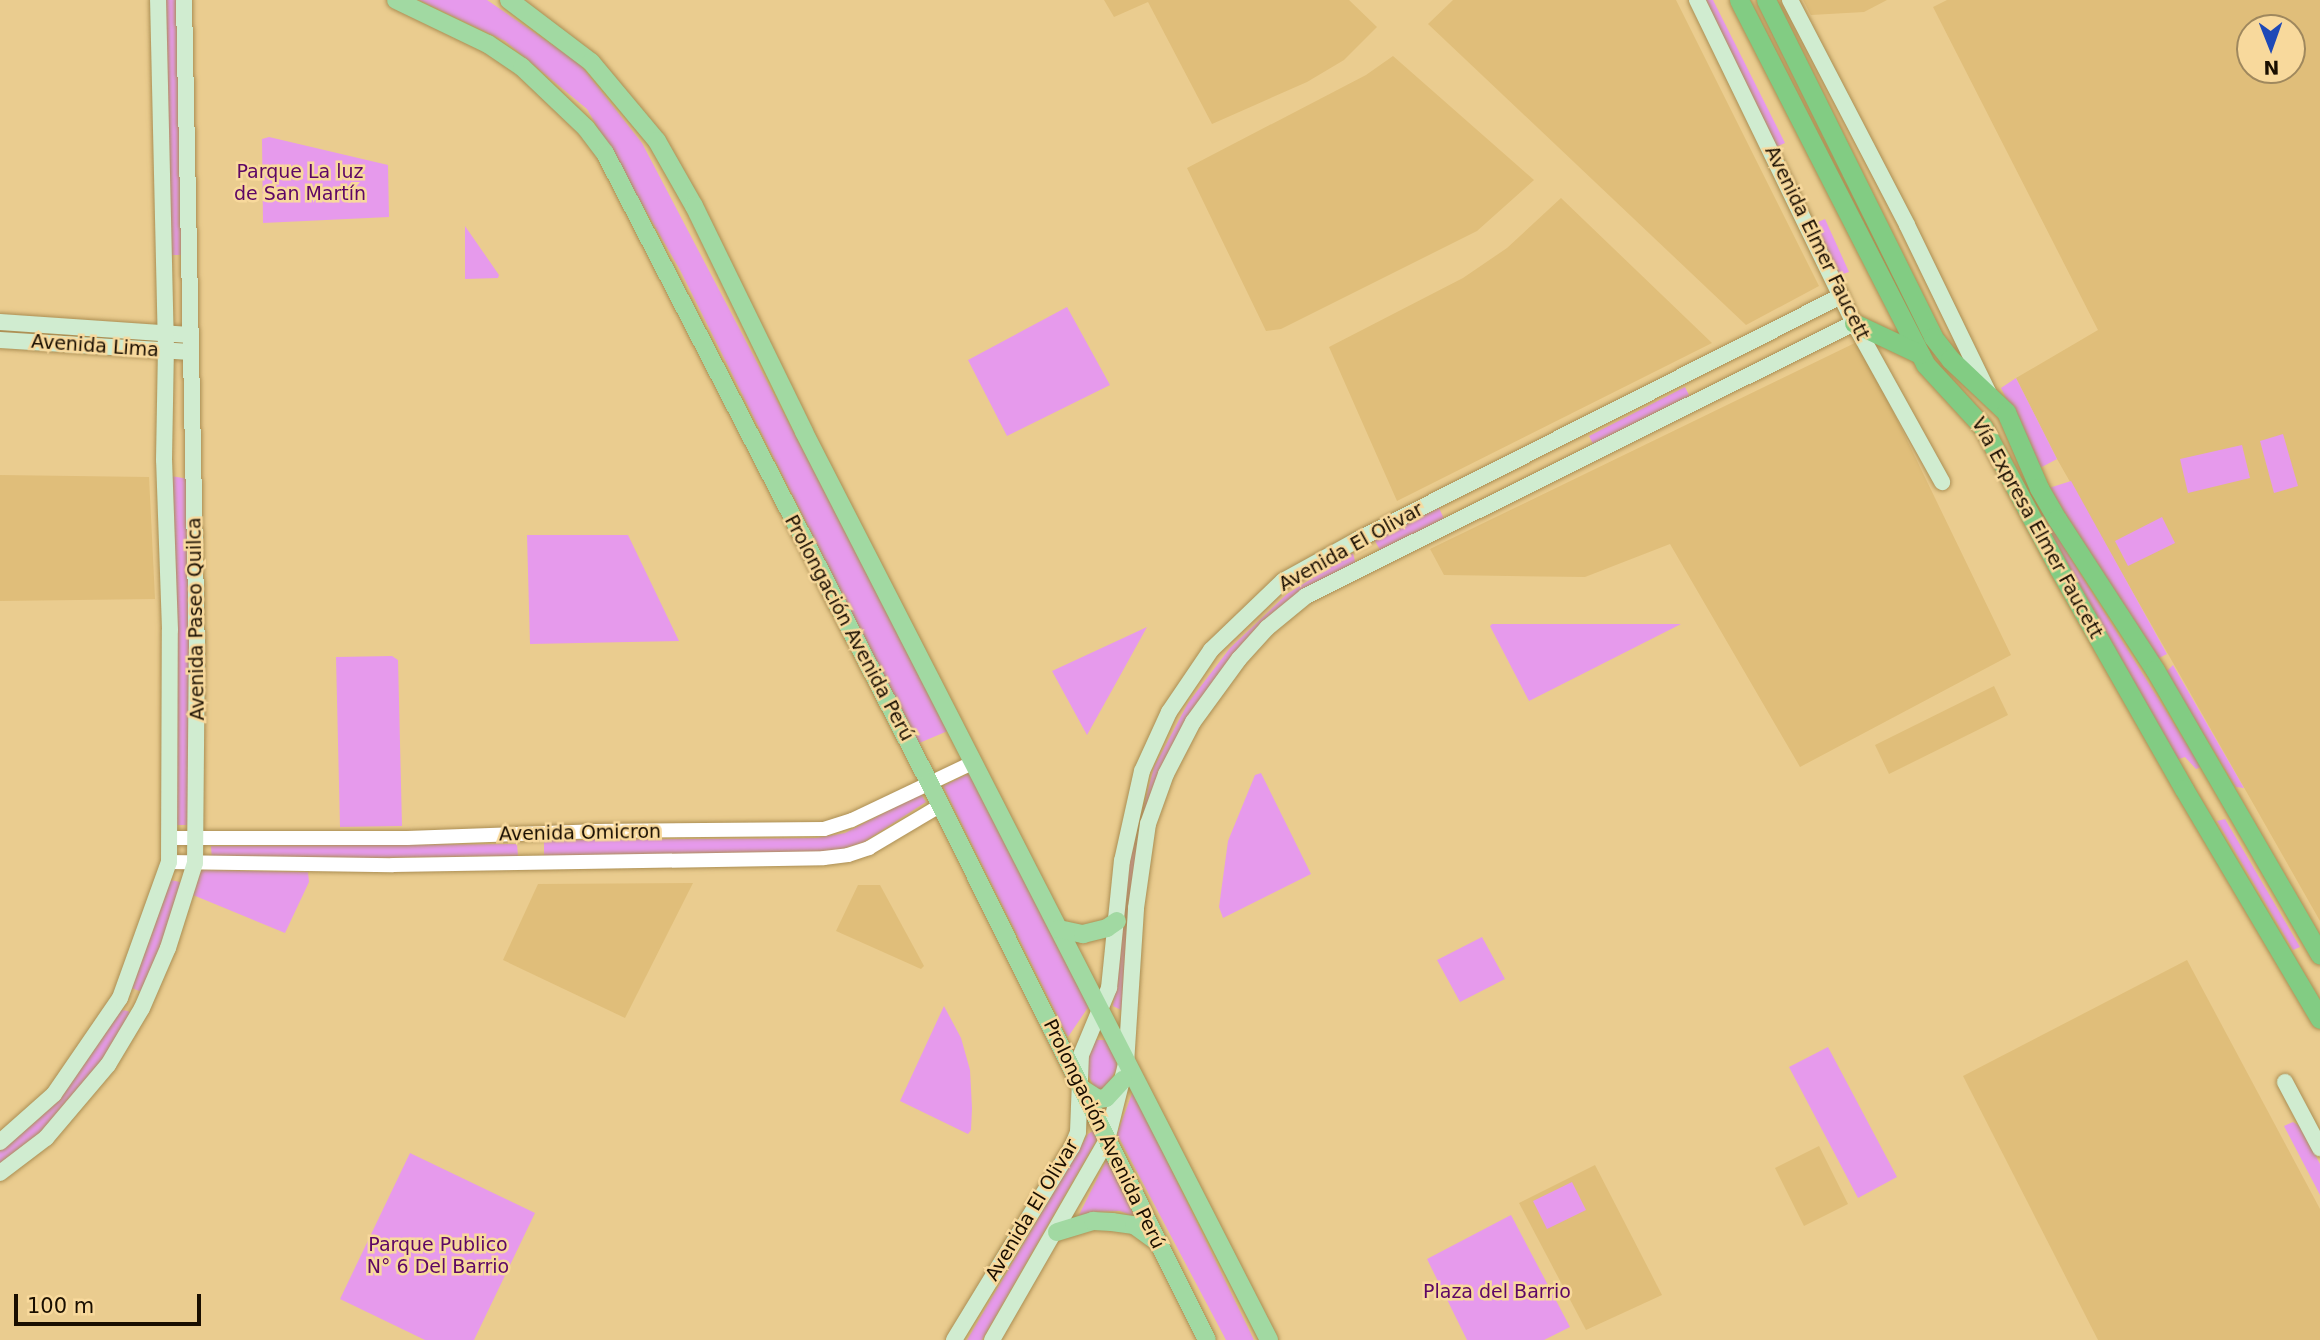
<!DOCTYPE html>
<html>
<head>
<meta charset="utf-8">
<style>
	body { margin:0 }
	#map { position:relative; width:2320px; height:1340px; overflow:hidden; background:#eacc8f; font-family:"DejaVu Sans",sans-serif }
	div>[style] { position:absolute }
	.built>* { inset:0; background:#e0be7a }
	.green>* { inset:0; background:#e69aec }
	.roads { filter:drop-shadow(0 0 2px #ab8e53) drop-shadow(0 0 2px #ab8e53) }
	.tertiary>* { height:14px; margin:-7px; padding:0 7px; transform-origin:7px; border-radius:7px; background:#fff }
	.secondary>* { height:16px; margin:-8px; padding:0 8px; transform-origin:8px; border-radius:8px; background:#d0ecd0 }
	.primary>* { height:18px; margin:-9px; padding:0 9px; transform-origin:9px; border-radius:9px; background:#a1d9a2 }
	.trunk>* { height:19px; margin:-9.5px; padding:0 9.5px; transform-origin:9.5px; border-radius:9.5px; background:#82cc83 }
	span { translate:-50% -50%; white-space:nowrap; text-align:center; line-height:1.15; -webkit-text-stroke:5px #f8d99c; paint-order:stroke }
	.park-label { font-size:19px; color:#5d0665 }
	.street-label { font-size:19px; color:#190e00 }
	.north { position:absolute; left:2236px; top:14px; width:70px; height:70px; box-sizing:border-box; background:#f8d99c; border:2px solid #9f885e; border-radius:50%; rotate:179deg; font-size:19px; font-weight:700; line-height:28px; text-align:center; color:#190e00 }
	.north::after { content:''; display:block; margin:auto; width:24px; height:32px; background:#1e49b7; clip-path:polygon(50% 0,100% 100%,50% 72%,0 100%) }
	.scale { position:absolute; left:14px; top:1294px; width:187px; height:32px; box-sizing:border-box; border:4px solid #190e00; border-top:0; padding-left:9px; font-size:21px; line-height:24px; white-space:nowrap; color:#190e00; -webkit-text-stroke:5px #f8d99c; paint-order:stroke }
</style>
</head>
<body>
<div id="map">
	<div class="built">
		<i style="clip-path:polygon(1104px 0,1349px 0,1377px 27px,1344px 60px,1307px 82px,1212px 124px,1148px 2px,1114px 17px)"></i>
		<i style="clip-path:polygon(1453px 0,1676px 0,1819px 286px,1746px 325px,1428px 24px)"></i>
		<i style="clip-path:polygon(1803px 0,1887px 0,1864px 12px,1811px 15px)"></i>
		<i style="clip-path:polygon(evenodd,1947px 0,2320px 0,2320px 921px,2057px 459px,2016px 378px,2098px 330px,1933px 7px,1947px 0,2250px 28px,2292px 28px,2292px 70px,2250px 70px,2250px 28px)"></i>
		<i style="clip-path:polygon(1393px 56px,1534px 180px,1477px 231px,1281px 329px,1266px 331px,1187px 168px,1366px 75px)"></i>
		<i style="clip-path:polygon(1561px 198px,1712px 343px,1397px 501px,1329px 347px,1463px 278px,1507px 248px)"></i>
		<i style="clip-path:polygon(1859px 341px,2011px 655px,1800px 767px,1670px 544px,1585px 577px,1444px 575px,1430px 549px)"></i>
		<i style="clip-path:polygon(0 475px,149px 477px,155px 599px,0 601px)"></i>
		<i style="clip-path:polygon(1994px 686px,2008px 715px,1889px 774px,1875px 745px)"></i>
		<i style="clip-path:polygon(693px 883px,625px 1018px,503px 960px,538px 884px)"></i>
		<i style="clip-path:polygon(858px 885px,880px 885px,924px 966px,921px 969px,836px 931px)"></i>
		<i style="clip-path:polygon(2187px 960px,2320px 1209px,2320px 1340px,2098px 1340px,1963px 1076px)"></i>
		<i style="clip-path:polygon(1819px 1146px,1848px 1204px,1804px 1226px,1775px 1168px)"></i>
		<i style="clip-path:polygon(1595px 1165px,1662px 1295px,1586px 1330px,1519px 1203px)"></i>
	</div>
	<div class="green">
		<i style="clip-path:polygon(164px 0,179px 0,183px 255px,169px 255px)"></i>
		<i style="clip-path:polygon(419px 0,487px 0,579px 63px,642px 143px,950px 730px,917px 744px,680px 270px,587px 109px,505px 41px)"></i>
		<i style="clip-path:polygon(1706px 0,1713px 0,1785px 143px,1776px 147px)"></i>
		<i style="clip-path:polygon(269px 137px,388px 165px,389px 217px,263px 223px,262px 139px)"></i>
		<i style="clip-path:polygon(1825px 219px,1849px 272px,1837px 276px,1811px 225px)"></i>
		<i style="clip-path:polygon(465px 226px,499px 275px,498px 278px,465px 279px)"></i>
		<i style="clip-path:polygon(1067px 307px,1110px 385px,1007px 436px,968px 360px)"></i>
		<i style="clip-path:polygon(2016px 378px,2057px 459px,2040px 468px,2001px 388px)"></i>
		<i style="clip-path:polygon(1685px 387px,1690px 397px,1594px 446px,1589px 436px)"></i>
		<i style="clip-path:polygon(2283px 434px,2298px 486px,2274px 493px,2260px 441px)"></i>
		<i style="clip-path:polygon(2242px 445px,2250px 478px,2188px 493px,2180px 459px)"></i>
		<i style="clip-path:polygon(171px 476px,189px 479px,189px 825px,176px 825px)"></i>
		<i style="clip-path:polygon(2071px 481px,2167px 654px,2157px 659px,2049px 488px)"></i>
		<i style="clip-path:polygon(1439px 508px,1445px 521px,1381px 552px,1374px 539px)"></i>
		<i style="clip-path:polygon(2042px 511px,2076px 567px,2201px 767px,2196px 769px,2185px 757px,2176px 760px,2039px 513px)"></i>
		<i style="clip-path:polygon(2162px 517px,2175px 543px,2128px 566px,2115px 541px)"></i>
		<i style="clip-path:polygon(527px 535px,628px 535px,679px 641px,530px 644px)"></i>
		<i style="clip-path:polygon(1353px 553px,1356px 565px,1246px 644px,1162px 770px,1125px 1012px,1113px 1006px,1130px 859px,1154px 767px,1188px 703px,1230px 648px,1287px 594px)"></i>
		<i style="clip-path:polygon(1492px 624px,1681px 624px,1529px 701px,1490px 626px)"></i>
		<i style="clip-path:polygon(1147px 627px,1116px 683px,1087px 735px,1052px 671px)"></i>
		<i style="clip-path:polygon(392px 656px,398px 660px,402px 826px,340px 827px,336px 657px)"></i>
		<i style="clip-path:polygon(2173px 665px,2244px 788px,2236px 787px,2166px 672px)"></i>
		<i style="clip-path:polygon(972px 772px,1091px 1003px,1068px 1037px,943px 786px)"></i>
		<i style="clip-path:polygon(1261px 773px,1311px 874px,1223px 918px,1219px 907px,1228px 841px,1255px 775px)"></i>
		<i style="clip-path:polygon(921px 794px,926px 802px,864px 842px,833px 852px,544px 857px,544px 840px,816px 838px,845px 833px)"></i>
		<i style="clip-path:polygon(2225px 819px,2300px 947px,2293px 950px,2217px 821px)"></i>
		<i style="clip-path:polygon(517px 844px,518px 856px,212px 860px,211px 846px)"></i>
		<i style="clip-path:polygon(201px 870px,308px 872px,309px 882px,285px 933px,193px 895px)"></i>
		<i style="clip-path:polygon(170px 880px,185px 883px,144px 993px,132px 988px)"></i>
		<i style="clip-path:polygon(1482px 937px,1505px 979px,1460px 1002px,1437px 960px)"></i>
		<i style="clip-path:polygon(944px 1006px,961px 1038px,970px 1070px,972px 1108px,971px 1130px,968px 1134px,900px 1101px)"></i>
		<i style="clip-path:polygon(121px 1010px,128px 1011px,132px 1015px,97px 1070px,46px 1132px,0 1167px,0 1151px,61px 1094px)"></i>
		<i style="clip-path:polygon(1093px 1040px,1106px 1040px,1115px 1052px,1117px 1067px,1107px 1088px,1096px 1091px,1086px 1070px)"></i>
		<i style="clip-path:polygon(1828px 1047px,1897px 1177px,1858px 1198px,1789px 1067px)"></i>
		<i style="clip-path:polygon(1133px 1091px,1254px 1340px,1226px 1340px,1117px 1134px)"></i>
		<i style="clip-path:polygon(2293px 1122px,2301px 1127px,2320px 1164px,2320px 1195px,2284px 1126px)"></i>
		<i style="clip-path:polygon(1093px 1131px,1097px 1139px,982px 1340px,967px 1340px,1088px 1134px)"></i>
		<i style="clip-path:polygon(410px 1153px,535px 1213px,474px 1340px,425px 1340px,340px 1299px)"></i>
		<i style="clip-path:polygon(1107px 1159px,1135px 1217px,1120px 1211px,1092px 1212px,1077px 1219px)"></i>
		<i style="clip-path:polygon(1572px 1182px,1586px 1210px,1547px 1229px,1533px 1201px)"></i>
		<i style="clip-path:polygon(1511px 1215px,1570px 1327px,1544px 1340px,1467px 1340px,1427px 1259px)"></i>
	</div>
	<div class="roads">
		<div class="tertiary">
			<i style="left:171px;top:838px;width:236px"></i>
			<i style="left:407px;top:838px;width:187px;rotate:-2.1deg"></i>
			<i style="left:594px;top:831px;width:230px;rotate:-0.5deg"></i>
			<i style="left:824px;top:829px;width:29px;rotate:-18deg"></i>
			<i style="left:852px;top:820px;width:135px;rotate:-25.4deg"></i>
			<i style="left:169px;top:862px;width:224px;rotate:0.8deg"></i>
			<i style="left:393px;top:865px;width:431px;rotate:-0.9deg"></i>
			<i style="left:824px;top:858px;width:24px;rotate:-7deg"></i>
			<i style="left:848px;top:855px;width:22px;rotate:-18deg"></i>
			<i style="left:869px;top:848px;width:84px;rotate:-30.8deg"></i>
		</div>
		<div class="secondary">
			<i style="left:1697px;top:0;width:359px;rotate:64.1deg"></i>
			<i style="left:1854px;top:323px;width:182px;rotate:61deg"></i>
			<i style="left:1790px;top:0;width:254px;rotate:62.5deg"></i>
			<i style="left:1907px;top:225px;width:188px;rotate:64.1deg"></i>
			<i style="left:0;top:322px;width:190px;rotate:3.9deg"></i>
			<i style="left:0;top:340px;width:191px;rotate:3.6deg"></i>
			<i style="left:2285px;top:1082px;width:75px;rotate:62.1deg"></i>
			<i style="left:0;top:1142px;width:72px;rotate:-41.6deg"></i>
			<i style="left:54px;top:1094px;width:116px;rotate:-55.5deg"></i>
			<i style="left:120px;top:998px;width:145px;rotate:-70.2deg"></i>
			<i style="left:169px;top:862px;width:232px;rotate:-89.8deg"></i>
			<i style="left:170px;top:630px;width:170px;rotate:-92deg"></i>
			<i style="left:164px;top:460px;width:110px;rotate:-89deg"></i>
			<i style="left:166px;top:350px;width:350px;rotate:-91.3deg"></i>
			<i style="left:0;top:1173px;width:58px;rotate:-37.3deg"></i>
			<i style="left:46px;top:1138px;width:96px;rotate:-49.7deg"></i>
			<i style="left:108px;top:1065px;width:66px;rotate:-59.2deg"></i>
			<i style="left:142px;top:1008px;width:65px;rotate:-66.6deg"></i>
			<i style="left:168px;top:948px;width:89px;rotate:-72.4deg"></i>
			<i style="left:195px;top:863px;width:209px;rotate:-89.5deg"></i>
			<i style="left:197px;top:654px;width:654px;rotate:-91.14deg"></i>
			<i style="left:954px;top:1340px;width:226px;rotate:-58.6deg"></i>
			<i style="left:1072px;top:1147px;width:16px;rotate:-68deg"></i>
			<i style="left:1078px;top:1132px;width:77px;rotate:-87.8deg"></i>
			<i style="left:1081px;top:1055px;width:73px;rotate:-67.3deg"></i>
			<i style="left:1109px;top:988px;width:128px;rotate:-84.2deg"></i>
			<i style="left:1122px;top:861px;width:92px;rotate:-77.5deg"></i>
			<i style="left:1142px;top:771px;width:65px;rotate:-65.4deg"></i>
			<i style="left:1169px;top:712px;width:75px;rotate:-55.9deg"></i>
			<i style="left:1211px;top:650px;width:100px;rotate:-43.8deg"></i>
			<i style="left:1283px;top:581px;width:87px;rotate:-28.9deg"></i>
			<i style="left:1359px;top:539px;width:540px;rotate:-26.75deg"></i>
			<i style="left:992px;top:1340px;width:231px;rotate:-60.1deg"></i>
			<i style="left:1107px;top:1140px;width:78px;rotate:-76deg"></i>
			<i style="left:1126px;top:1064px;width:156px;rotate:-86.3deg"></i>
			<i style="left:1136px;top:908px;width:85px;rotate:-81.9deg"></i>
			<i style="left:1148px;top:824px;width:53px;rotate:-70.2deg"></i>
			<i style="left:1166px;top:774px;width:59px;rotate:-62.6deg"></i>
			<i style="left:1193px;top:722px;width:78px;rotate:-53.9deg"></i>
			<i style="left:1239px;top:659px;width:42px;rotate:-47.9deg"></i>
			<i style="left:1267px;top:628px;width:50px;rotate:-39.4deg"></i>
			<i style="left:1306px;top:596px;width:612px;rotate:-26.48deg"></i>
		</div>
		<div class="primary">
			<i style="left:396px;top:0;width:102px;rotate:25.6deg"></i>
			<i style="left:488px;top:44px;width:41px;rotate:34.1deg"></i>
			<i style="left:522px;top:67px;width:88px;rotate:43.6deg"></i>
			<i style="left:586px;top:128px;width:31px;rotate:53deg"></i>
			<i style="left:605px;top:153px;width:708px;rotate:62.75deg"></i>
			<i style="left:929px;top:782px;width:623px;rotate:63.52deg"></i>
			<i style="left:509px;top:0;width:103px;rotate:37.1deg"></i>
			<i style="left:591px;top:62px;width:103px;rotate:50.1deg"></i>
			<i style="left:657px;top:141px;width:75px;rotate:60.4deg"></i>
			<i style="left:694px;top:206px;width:251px;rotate:64deg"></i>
			<i style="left:804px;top:432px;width:1020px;rotate:62.88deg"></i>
			<i style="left:1059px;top:929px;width:25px;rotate:12deg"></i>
			<i style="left:1083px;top:934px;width:25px;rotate:-14deg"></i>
			<i style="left:1107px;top:928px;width:12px;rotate:-35deg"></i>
			<i style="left:1081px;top:1088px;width:20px;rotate:33deg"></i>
			<i style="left:1098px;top:1099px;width:8px;rotate:-7deg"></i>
			<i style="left:1106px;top:1098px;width:25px;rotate:-47deg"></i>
			<i style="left:1057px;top:1232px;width:38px;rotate:-17deg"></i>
			<i style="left:1093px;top:1221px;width:19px;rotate:3deg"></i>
			<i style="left:1112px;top:1222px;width:22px;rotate:8deg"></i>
			<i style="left:1134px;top:1225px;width:26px;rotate:36deg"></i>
		</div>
		<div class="trunk">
			<i style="left:1739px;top:0;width:409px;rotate:62.9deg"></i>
			<i style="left:1925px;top:364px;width:86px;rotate:47.4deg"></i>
			<i style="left:1983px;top:427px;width:161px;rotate:61.8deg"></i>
			<i style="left:2059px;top:569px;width:253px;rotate:60.4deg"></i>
			<i style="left:2184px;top:789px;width:267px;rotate:59.4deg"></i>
			<i style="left:1766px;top:0;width:376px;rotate:63.6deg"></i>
			<i style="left:1933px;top:337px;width:28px;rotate:52deg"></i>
			<i style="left:1950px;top:359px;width:77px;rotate:43.4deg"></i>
			<i style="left:2006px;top:412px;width:83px;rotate:66.5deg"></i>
			<i style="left:2039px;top:488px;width:36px;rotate:60deg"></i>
			<i style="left:2057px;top:519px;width:180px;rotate:57deg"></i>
			<i style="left:2155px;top:670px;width:329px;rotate:59.9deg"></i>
			<i style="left:1854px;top:323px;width:73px;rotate:25.2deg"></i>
		</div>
	</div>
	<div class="park-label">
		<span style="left:300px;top:183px">Parque La luz<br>de San Martín</span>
		<span style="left:438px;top:1256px">Parque Publico<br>N° 6 Del Barrio</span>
		<span style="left:1497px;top:1292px">Plaza del Barrio</span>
	</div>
	<div class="street-label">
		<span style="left:1817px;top:243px;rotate:64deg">Avenida Elmer Faucett</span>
		<span style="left:95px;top:346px;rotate:4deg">Avenida Lima</span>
		<span style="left:2037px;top:528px;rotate:61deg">Vía Expresa Elmer Faucett</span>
		<span style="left:1351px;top:547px;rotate:-29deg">Avenida El Olivar</span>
		<span style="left:196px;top:619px;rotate:-91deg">Avenida Paseo Quilca</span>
		<span style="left:849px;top:628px;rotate:62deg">Prolongación Avenida Perú</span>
		<span style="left:580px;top:833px;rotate:-1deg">Avenida Omicron</span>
		<span style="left:1104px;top:1134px;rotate:64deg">Prolongación Avenida Perú</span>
		<span style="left:1032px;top:1210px;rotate:-59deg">Avenida El Olivar</span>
	</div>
	<div class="north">N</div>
	<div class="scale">100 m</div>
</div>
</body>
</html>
